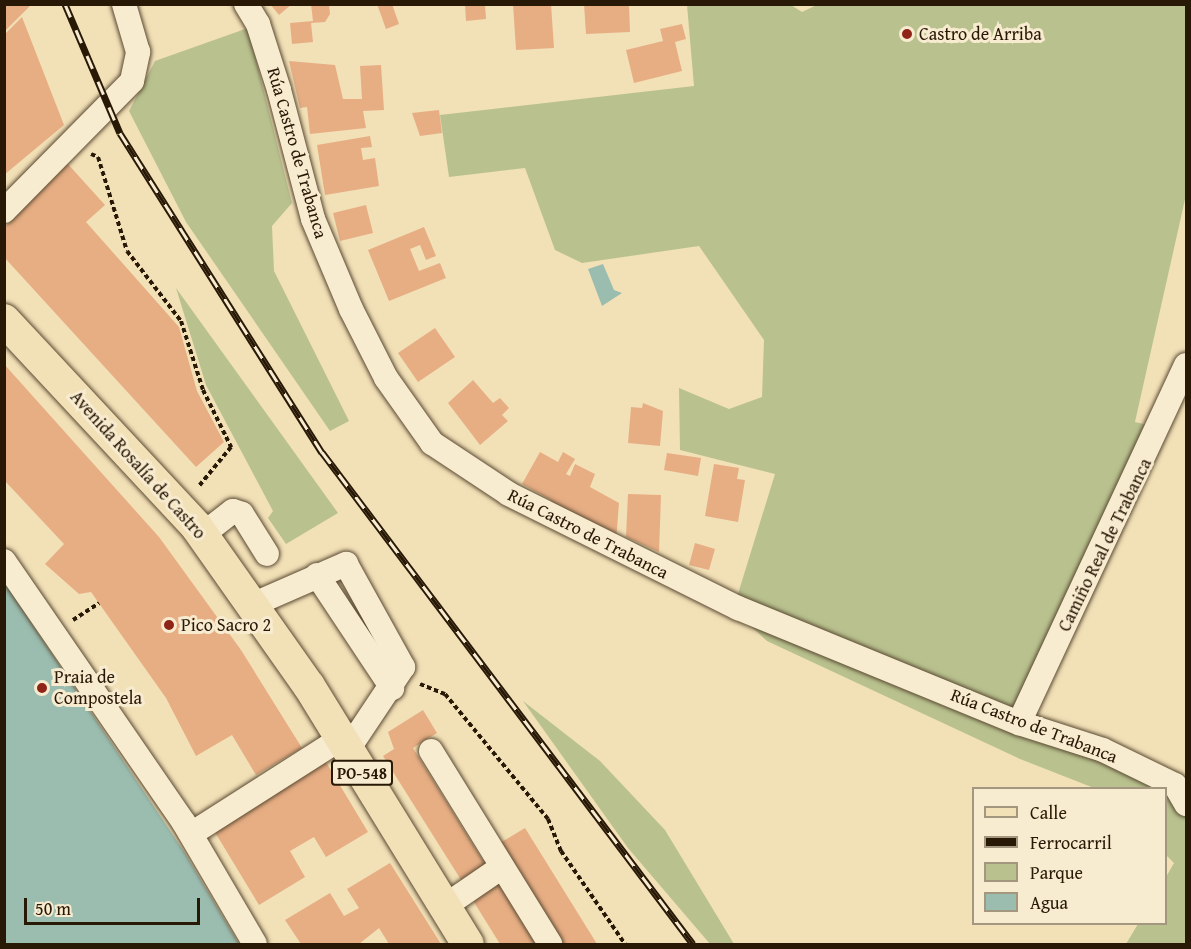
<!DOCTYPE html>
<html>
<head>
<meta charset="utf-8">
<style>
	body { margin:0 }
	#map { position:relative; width:1191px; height:949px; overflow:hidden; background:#f2e0b7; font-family:"Gentium Book Plus",serif }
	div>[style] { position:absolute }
	.green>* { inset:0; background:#b9c28f }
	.water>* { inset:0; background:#9bbdb0 }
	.building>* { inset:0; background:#e7ae84 }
	.path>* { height:4px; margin-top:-2px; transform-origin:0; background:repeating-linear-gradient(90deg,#281806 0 4.5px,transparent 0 7.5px) }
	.roads { filter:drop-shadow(0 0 2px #5a4a32) drop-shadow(0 0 2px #5a4a32) }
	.minor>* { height:24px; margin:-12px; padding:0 12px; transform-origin:12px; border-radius:12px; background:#f7ebd0 }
	.major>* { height:32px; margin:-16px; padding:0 16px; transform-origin:16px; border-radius:16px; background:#f2e0b7 }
	.rail>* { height:7px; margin-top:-3.5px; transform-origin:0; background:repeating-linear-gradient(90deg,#f7ebd0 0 14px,#281806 0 28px); box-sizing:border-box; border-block:2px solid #281806 }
	.dots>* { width:16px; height:16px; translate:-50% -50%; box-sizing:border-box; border:3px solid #f7ebd0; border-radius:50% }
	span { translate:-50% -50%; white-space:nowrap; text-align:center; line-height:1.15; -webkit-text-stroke:6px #f7ebd0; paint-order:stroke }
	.shield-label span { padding:2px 4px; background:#f7ebd0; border:2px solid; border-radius:4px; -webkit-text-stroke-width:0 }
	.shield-label { font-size:16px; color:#281806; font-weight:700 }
	.poi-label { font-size:18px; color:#281806 }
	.left { translate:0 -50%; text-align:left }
	.street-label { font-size:18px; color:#281806 }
	.frame { position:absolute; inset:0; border:6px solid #281806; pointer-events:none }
	.legend { position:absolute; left:972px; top:787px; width:195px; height:138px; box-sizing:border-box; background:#f7ebd0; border:2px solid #a4977f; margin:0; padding:8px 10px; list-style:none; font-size:18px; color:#281806 }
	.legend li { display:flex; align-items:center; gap:12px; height:30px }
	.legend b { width:30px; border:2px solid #a4977f }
	.scale { position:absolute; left:24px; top:898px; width:176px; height:27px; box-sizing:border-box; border:3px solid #281806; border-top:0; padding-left:8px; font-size:18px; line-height:21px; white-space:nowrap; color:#281806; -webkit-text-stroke:4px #f7ebd0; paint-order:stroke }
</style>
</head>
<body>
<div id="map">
	<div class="green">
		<i style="clip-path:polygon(819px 4px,1186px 5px,1186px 195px,1135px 422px,1161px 428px,1020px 723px,1175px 785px,1186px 777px,1186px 944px,1126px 944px,1138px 924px,1166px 924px,1166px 877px,1174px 863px,1166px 855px,1166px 788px,1094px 788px,1020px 759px,767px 641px,733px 610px,775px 474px,680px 450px,679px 388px,729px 409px,762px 397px,764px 340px,699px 246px,582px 263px,555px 250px,525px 168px,449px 177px,440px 115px,694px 86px,687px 5px,791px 5px,802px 12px)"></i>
		<i style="clip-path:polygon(248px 28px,292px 203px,272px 226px,274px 271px,349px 421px,330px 431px,186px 222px,129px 111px,155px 61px)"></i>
		<i style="clip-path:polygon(176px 288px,338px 513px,286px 544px,268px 518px,273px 511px,206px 385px)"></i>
		<i style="clip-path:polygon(523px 701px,600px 761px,665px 830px,734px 944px,710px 944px,628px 848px)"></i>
	</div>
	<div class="water">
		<i style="clip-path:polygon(603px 264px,614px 290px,622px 293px,602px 306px,588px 269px)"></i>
		<i style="clip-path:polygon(4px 582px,185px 853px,239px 944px,5px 944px)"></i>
	</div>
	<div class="building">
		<i style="clip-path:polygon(4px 4px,32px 4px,4px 32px)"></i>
		<i style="clip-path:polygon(270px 4px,292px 4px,279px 15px)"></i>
		<i style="clip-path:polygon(311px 4px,329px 4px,330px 14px,325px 22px,311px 23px,313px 42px,292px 44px,290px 23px,313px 21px)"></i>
		<i style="clip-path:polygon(377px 4px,392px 4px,399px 24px,386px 29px)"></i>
		<i style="clip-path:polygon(465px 4px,485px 4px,486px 19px,466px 21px)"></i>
		<i style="clip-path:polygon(513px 4px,551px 4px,554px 48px,516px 50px)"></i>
		<i style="clip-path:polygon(584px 4px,629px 4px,630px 32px,586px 34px)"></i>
		<i style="clip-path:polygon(22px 17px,64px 125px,4px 175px,4px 35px)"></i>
		<i style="clip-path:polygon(682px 24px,686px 39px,675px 42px,682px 71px,634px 83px,626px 50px,663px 41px,660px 29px)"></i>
		<i style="clip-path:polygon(289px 61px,335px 65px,343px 99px,362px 99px,360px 66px,381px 65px,384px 110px,363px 111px,366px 128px,310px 134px,307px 107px,300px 108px)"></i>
		<i style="clip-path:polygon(439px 110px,442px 133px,420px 136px,412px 113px)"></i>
		<i style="clip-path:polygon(370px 136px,372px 147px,361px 148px,363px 160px,375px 158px,379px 186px,325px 195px,317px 145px)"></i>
		<i style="clip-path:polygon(67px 163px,105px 205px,86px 222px,179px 327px,197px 391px,224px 442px,196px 467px,4px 257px,4px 228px)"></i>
		<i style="clip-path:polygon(366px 205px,373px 233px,340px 241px,333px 213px)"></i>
		<i style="clip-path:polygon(424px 227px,436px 256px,426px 260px,420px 245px,410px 249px,419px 271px,440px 263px,446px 278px,389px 301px,368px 250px)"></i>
		<i style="clip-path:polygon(435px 328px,455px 357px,418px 382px,398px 353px)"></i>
		<i style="clip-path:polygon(4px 364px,159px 537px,241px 650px,302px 748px,256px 775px,232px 735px,196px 756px,166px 698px,91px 592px,79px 594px,45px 564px,64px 544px,4px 480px)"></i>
		<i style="clip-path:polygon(473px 380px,493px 403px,500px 398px,509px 408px,502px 415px,508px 421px,480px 445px,448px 403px)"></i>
		<i style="clip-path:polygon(643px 403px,663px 411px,660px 446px,628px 443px,631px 407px,642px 408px)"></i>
		<i style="clip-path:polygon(540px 452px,558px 462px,563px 452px,575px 459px,566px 474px,570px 476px,575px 464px,595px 474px,590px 487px,619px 503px,616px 541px,547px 508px,551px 500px,522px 484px)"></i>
		<i style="clip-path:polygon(667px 453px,701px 458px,698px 476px,664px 470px)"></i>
		<i style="clip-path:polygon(714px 464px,739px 468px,737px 479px,745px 480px,738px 522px,705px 516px)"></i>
		<i style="clip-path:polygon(628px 494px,661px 495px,659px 552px,626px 537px)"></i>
		<i style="clip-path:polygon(695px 543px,715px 549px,709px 570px,689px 565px)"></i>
		<i style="clip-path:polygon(423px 710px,437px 733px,413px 748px,487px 867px,463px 883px,383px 756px,394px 749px,388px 732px)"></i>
		<i style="clip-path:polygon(326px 762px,368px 832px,326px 857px,314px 837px,290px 851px,305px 877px,259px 905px,213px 829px)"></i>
		<i style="clip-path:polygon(525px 828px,597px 944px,563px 944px,500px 843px)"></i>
		<i style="clip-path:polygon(390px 863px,441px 944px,389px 944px,379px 928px,359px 944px,301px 944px,285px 920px,330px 893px,344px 916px,359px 908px,347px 889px)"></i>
		<i style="clip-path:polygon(501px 882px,539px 944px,500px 944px,472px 899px)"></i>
	</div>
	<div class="path">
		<i style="left:91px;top:154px;width:8px;rotate:23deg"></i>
		<i style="left:98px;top:157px;width:98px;rotate:72.9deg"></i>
		<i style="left:127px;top:251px;width:88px;rotate:52.4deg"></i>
		<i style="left:181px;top:321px;width:72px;rotate:72.3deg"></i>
		<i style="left:203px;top:390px;width:64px;rotate:63.8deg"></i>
		<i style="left:231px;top:447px;width:50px;rotate:129.4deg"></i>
		<i style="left:73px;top:620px;width:31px;rotate:-33deg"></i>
		<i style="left:420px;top:684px;width:27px;rotate:22deg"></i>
		<i style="left:445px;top:694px;width:162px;rotate:50.5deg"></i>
		<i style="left:548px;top:819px;width:35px;rotate:68deg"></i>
		<i style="left:561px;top:851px;width:113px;rotate:55.5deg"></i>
	</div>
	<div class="roads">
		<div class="minor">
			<i style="left:246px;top:4px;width:23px;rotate:59deg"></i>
			<i style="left:258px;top:24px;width:69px;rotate:72.3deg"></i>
			<i style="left:279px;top:90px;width:133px;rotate:75.2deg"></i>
			<i style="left:313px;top:219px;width:98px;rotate:67.1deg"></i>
			<i style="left:351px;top:309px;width:77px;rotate:63.1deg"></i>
			<i style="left:386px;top:378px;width:80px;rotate:54.7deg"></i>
			<i style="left:432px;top:443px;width:92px;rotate:33.5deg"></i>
			<i style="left:509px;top:494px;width:256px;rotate:26.5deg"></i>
			<i style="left:738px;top:608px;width:304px;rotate:22.3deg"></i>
			<i style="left:1019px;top:723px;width:88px;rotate:17.8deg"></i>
			<i style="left:1103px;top:750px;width:80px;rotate:25.9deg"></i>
			<i style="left:1175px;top:785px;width:22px;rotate:60deg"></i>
			<i style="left:4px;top:211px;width:182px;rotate:-45.4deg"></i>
			<i style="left:132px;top:81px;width:30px;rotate:-78deg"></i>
			<i style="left:138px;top:52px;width:50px;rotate:-106.3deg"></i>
			<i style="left:202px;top:535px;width:39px;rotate:-38deg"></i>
			<i style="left:233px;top:511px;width:9px;rotate:18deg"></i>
			<i style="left:242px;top:514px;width:47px;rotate:58deg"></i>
			<i style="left:4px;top:561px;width:318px;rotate:55.5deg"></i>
			<i style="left:184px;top:823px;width:140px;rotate:59.6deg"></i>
			<i style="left:317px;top:575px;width:136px;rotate:56.4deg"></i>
			<i style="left:252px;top:605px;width:103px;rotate:-23.6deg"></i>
			<i style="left:346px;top:564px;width:118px;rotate:61deg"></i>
			<i style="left:403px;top:667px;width:101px;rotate:123.7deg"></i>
			<i style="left:1019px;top:723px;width:395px;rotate:-65deg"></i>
			<i style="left:431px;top:751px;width:227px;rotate:58.3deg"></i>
			<i style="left:191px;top:834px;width:177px;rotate:-32.5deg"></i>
			<i style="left:445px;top:906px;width:69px;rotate:-34.4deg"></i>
		</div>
		<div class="major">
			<i style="left:4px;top:320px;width:282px;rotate:47deg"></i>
			<i style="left:196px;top:526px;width:196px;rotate:54.8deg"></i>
			<i style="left:309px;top:686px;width:303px;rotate:58.4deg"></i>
		</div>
	</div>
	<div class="rail">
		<i style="left:65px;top:4px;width:140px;rotate:66.9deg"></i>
		<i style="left:120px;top:133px;width:378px;rotate:57.7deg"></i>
		<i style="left:322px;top:452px;width:616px;rotate:52.98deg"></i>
	</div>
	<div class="dots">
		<i style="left:907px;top:34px;background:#8f2418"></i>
		<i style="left:169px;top:625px;background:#8f2418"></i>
		<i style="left:42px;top:688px;background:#8f2418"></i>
	</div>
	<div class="shield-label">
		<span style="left:362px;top:773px">PO-548</span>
	</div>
	<div class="poi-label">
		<span class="left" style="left:919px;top:34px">Castro de Arriba</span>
		<span class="left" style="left:181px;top:625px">Pico Sacro 2</span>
		<span class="left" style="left:54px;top:688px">Praia de<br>Compostela</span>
	</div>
	<div class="street-label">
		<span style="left:297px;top:153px;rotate:74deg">Rúa Castro de Trabanca</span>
		<span style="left:138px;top:465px;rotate:48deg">Avenida Rosalía de Castro</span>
		<span style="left:588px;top:534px;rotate:27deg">Rúa Castro de Trabanca</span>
		<span style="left:1105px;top:545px;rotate:-64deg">Camiño Real de Trabanca</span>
		<span style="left:1034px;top:726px;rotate:21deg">Rúa Castro de Trabanca</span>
	</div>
	<div class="frame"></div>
	<ul class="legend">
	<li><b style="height:8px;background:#f2e0b7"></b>Calle</li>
	<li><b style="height:8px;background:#281806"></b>Ferrocarril</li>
	<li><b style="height:16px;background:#b9c28f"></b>Parque</li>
	<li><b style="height:16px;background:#9bbdb0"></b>Agua</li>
	</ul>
	<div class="scale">50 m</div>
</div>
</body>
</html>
